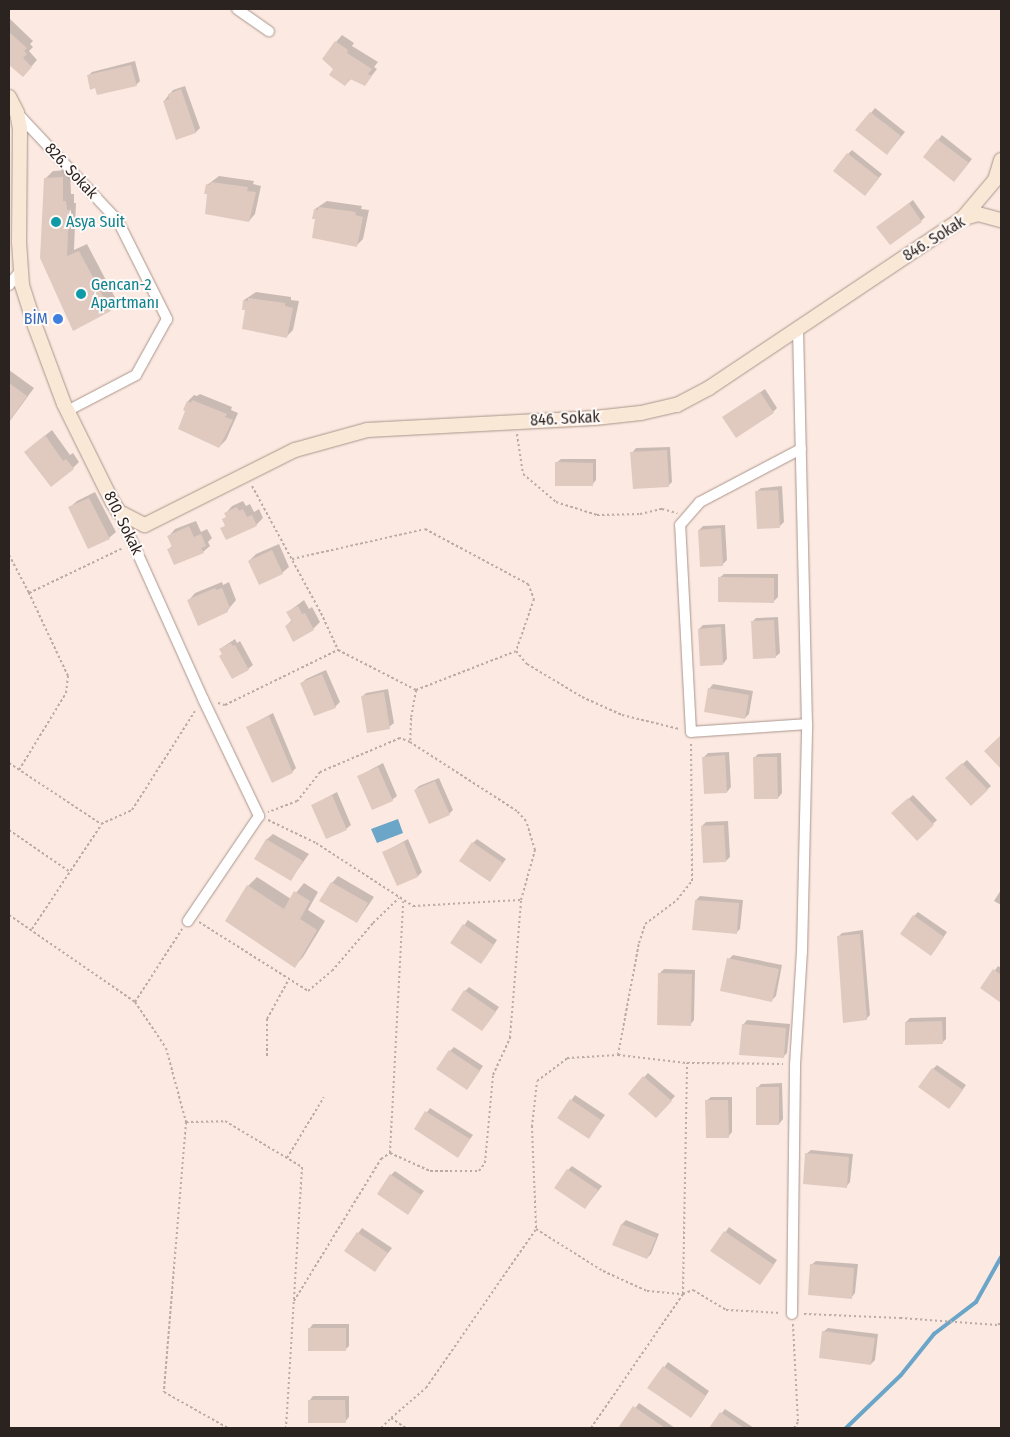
<!DOCTYPE html>
<html>
<head>
<meta charset="utf-8">
<style>
	body { margin:0 }
	#map { position:relative; width:1010px; height:1437px; overflow:hidden; background:#fceae2; font-family:"Fira Sans Condensed",sans-serif }
	div>[style] { position:absolute }
	.water>* { inset:0; background:#6ba5c8 }
	.shadow>* { inset:0; background:#0003 }
	.stream>* { height:4px; margin:-2px; padding:0 2px; transform-origin:2px; border-radius:2px; background:#6ba5c8 }
	.building>* { inset:0; background:#e0cac0 }
	.path>* { height:2px; margin-top:-1px; transform-origin:0; background:repeating-linear-gradient(90deg,#baaba4 0 2.5px,transparent 0 5px) }
	.roads { filter:drop-shadow(0 0 1px #aa958c) drop-shadow(0 0 1px #aa958c) }
	.street>* { height:10px; margin:-5px; padding:0 5px; transform-origin:5px; border-radius:5px; background:#fff }
	.secondary>* { height:14px; margin:-7px; padding:0 7px; transform-origin:7px; border-radius:7px; background:#fae8d6 }
	.dots>* { width:14px; height:14px; translate:-50% -50%; box-sizing:border-box; border:2px solid #fffaf8; border-radius:50% }
	span { translate:-50% -50%; white-space:nowrap; text-align:center; line-height:1.15; -webkit-text-stroke:4px #fffaf8; paint-order:stroke }
	.street-label { font-size:16px; color:#2b231f }
	.culture-label { font-size:16px; color:#0d838f }
	.left { translate:0 -50%; text-align:left }
	.shop-label { font-size:16px; color:#366cbe }
	.right { translate:-100% -50%; text-align:right }
	.frame { position:absolute; inset:0; border:10px solid #2b231f; pointer-events:none }
</style>
</head>
<body>
<div id="map">
	<div class="water">
		<i style="clip-path:polygon(398px 819px,403px 833px,377px 843px,371px 829px)"></i>
	</div>
	<div class="shadow">
		<i style="clip-path:polygon(9px 18px,33px 41px,30px 44px,33px 47px,29px 51px,37px 60px,23px 76px,9px 63px)"></i>
		<i style="clip-path:polygon(342px 35px,354px 43px,352px 46px,378px 62px,374px 67px,377px 69px,365px 84px,352px 78px,345px 85px,336px 42px)"></i>
		<i style="clip-path:polygon(135px 61px,140px 81px,136px 85px,96px 87px,88px 76px,92px 72px)"></i>
		<i style="clip-path:polygon(185px 86px,200px 128px,196px 132px,176px 138px,164px 101px,173px 90px)"></i>
		<i style="clip-path:polygon(875px 108px,905px 132px,891px 149px,857px 130px)"></i>
		<i style="clip-path:polygon(942px 135px,972px 159px,958px 176px,924px 157px)"></i>
		<i style="clip-path:polygon(852px 150px,882px 174px,869px 190px,848px 154px)"></i>
		<i style="clip-path:polygon(70px 170px,71px 194px,74px 194px,74px 203px,76px 203px,74px 250px,87px 244px,118px 303px,110px 310px,74px 329px,45px 179px,53px 171px)"></i>
		<i style="clip-path:polygon(219px 176px,254px 181px,253px 184px,261px 186px,255px 214px,249px 221px,209px 193px,207px 185px)"></i>
		<i style="clip-path:polygon(913px 200px,925px 217px,921px 221px,878px 227px)"></i>
		<i style="clip-path:polygon(327px 201px,362px 206px,361px 209px,369px 210px,363px 239px,356px 246px,317px 218px,315px 209px)"></i>
		<i style="clip-path:polygon(256px 292px,291px 297px,291px 300px,299px 301px,293px 330px,286px 337px,246px 309px,244px 300px)"></i>
		<i style="clip-path:polygon(9px 370px,34px 388px,9px 422px)"></i>
		<i style="clip-path:polygon(765px 389px,777px 408px,773px 412px,723px 417px)"></i>
		<i style="clip-path:polygon(200px 394px,232px 407px,231px 410px,238px 413px,226px 440px,219px 447px,187px 410px,188px 401px,194px 395px,197px 396px)"></i>
		<i style="clip-path:polygon(52px 430px,70px 455px,73px 453px,79px 462px,73px 468px,32px 446px)"></i>
		<i style="clip-path:polygon(670px 447px,672px 482px,668px 486px,632px 453px,636px 448px)"></i>
		<i style="clip-path:polygon(561px 459px,596px 459px,596px 480px,592px 485px,556px 463px)"></i>
		<i style="clip-path:polygon(782px 486px,784px 522px,780px 526px,756px 492px,761px 488px)"></i>
		<i style="clip-path:polygon(95px 492px,116px 532px,109px 538px,70px 507px,77px 501px)"></i>
		<i style="clip-path:polygon(243px 501px,246px 506px,250px 504px,254px 512px,259px 509px,263px 518px,256px 525px,227px 538px,222px 529px,226px 525px,223px 520px,227px 516px,226px 513px,232px 506px)"></i>
		<i style="clip-path:polygon(196px 521px,201px 532px,207px 529px,212px 538px,208px 542px,210px 546px,203px 552px,169px 549px,173px 545px,169px 536px,175px 529px)"></i>
		<i style="clip-path:polygon(725px 525px,727px 560px,722px 565px,699px 530px,703px 526px)"></i>
		<i style="clip-path:polygon(279px 544px,289px 567px,282px 573px,249px 561px,256px 554px)"></i>
		<i style="clip-path:polygon(724px 574px,778px 574px,778px 597px,773px 602px,719px 578px)"></i>
		<i style="clip-path:polygon(222px 582px,223px 585px,229px 582px,236px 600px,227px 611px,189px 600px,195px 593px)"></i>
		<i style="clip-path:polygon(304px 600px,309px 609px,312px 607px,320px 622px,313px 629px,286px 626px,292px 620px,288px 612px)"></i>
		<i style="clip-path:polygon(778px 617px,780px 653px,775px 657px,752px 622px,756px 618px)"></i>
		<i style="clip-path:polygon(725px 624px,727px 659px,723px 664px,699px 629px,703px 625px)"></i>
		<i style="clip-path:polygon(235px 639px,237px 643px,240px 641px,253px 665px,248px 669px,223px 654px,220px 649px)"></i>
		<i style="clip-path:polygon(326px 670px,340px 702px,335px 707px,302px 683px,306px 679px)"></i>
		<i style="clip-path:polygon(713px 684px,753px 691px,749px 714px,745px 718px,709px 689px)"></i>
		<i style="clip-path:polygon(388px 689px,394px 723px,389px 727px,362px 697px,366px 693px)"></i>
		<i style="clip-path:polygon(273px 713px,296px 768px,292px 772px,247px 727px)"></i>
		<i style="clip-path:polygon(729px 752px,731px 787px,727px 792px,704px 757px,708px 753px)"></i>
		<i style="clip-path:polygon(781px 753px,782px 793px,778px 798px,754px 758px,758px 754px)"></i>
		<i style="clip-path:polygon(967px 760px,991px 786px,971px 804px,947px 778px)"></i>
		<i style="clip-path:polygon(383px 763px,397px 796px,392px 800px,359px 776px)"></i>
		<i style="clip-path:polygon(439px 778px,453px 810px,449px 814px,415px 790px,419px 786px)"></i>
		<i style="clip-path:polygon(337px 792px,351px 825px,346px 829px,313px 805px)"></i>
		<i style="clip-path:polygon(913px 795px,937px 820px,917px 839px,893px 813px)"></i>
		<i style="clip-path:polygon(728px 821px,730px 857px,726px 861px,702px 826px,706px 822px)"></i>
		<i style="clip-path:polygon(273px 834px,309px 854px,291px 879px,266px 840px)"></i>
		<i style="clip-path:polygon(408px 839px,422px 872px,418px 876px,398px 884px,384px 852px)"></i>
		<i style="clip-path:polygon(477px 839px,506px 859px,490px 881px,473px 843px)"></i>
		<i style="clip-path:polygon(338px 876px,374px 897px,357px 922px,332px 883px)"></i>
		<i style="clip-path:polygon(257px 877px,291px 899px,304px 883px,318px 892px,308px 910px,325px 921px,303px 957px,295px 966px,248px 886px)"></i>
		<i style="clip-path:polygon(1001px 890px,1001px 905px,994px 901px)"></i>
		<i style="clip-path:polygon(700px 896px,743px 900px,740px 929px,736px 933px,696px 900px)"></i>
		<i style="clip-path:polygon(918px 912px,947px 932px,935px 950px,914px 916px)"></i>
		<i style="clip-path:polygon(468px 920px,497px 940px,485px 958px,452px 942px)"></i>
		<i style="clip-path:polygon(863px 930px,870px 1015px,866px 1019px,838px 937px,842px 933px)"></i>
		<i style="clip-path:polygon(733px 955px,782px 965px,776px 996px,771px 1001px,729px 959px)"></i>
		<i style="clip-path:polygon(998px 966px,1001px 968px,1001px 1001px,982px 988px)"></i>
		<i style="clip-path:polygon(664px 969px,695px 970px,694px 1020px,690px 1025px,660px 973px)"></i>
		<i style="clip-path:polygon(469px 987px,499px 1007px,486px 1025px,465px 991px)"></i>
		<i style="clip-path:polygon(946px 1017px,946px 1039px,942px 1043px,906px 1022px,910px 1018px)"></i>
		<i style="clip-path:polygon(747px 1020px,790px 1024px,787px 1053px,783px 1057px,743px 1025px)"></i>
		<i style="clip-path:polygon(454px 1047px,483px 1066px,467px 1089px,450px 1051px)"></i>
		<i style="clip-path:polygon(937px 1065px,966px 1085px,953px 1103px,933px 1069px)"></i>
		<i style="clip-path:polygon(648px 1073px,675px 1096px,660px 1113px,630px 1093px)"></i>
		<i style="clip-path:polygon(782px 1083px,783px 1119px,779px 1124px,757px 1088px,761px 1084px)"></i>
		<i style="clip-path:polygon(575px 1095px,605px 1115px,592px 1133px,559px 1117px)"></i>
		<i style="clip-path:polygon(711px 1097px,732px 1097px,732px 1132px,728px 1137px,706px 1101px)"></i>
		<i style="clip-path:polygon(430px 1108px,473px 1135px,458px 1156px,415px 1129px)"></i>
		<i style="clip-path:polygon(811px 1150px,853px 1154px,850px 1182px,846px 1187px,806px 1154px)"></i>
		<i style="clip-path:polygon(572px 1166px,602px 1186px,585px 1208px,568px 1170px)"></i>
		<i style="clip-path:polygon(395px 1171px,424px 1191px,408px 1213px,391px 1175px)"></i>
		<i style="clip-path:polygon(626px 1220px,659px 1234px,651px 1254px,647px 1258px,614px 1244px,622px 1224px)"></i>
		<i style="clip-path:polygon(729px 1227px,777px 1260px,760px 1284px,712px 1251px)"></i>
		<i style="clip-path:polygon(362px 1228px,392px 1248px,375px 1270px,346px 1250px)"></i>
		<i style="clip-path:polygon(816px 1261px,858px 1264px,855px 1293px,851px 1298px,811px 1265px)"></i>
		<i style="clip-path:polygon(313px 1324px,349px 1324px,349px 1346px,345px 1350px,309px 1329px)"></i>
		<i style="clip-path:polygon(828px 1328px,878px 1334px,875px 1360px,871px 1364px,823px 1332px)"></i>
		<i style="clip-path:polygon(668px 1362px,709px 1391px,695px 1412px,649px 1388px)"></i>
		<i style="clip-path:polygon(313px 1396px,349px 1396px,349px 1417px,345px 1422px,309px 1401px)"></i>
		<i style="clip-path:polygon(639px 1403px,675px 1428px,620px 1428px)"></i>
		<i style="clip-path:polygon(725px 1409px,754px 1428px,710px 1428px)"></i>
	</div>
	<div class="stream">
		<i style="left:846px;top:1428px;width:76px;rotate:-43.9deg"></i>
		<i style="left:901px;top:1375px;width:53px;rotate:-51.2deg"></i>
		<i style="left:934px;top:1334px;width:53px;rotate:-37.3deg"></i>
		<i style="left:976px;top:1302px;width:51px;rotate:-60.9deg"></i>
	</div>
	<div class="building">
		<i style="clip-path:polygon(9px 32px,27px 48px,24px 51px,27px 54px,23px 58px,32px 67px,23px 77px,9px 65px)"></i>
		<i style="clip-path:polygon(335px 41px,348px 50px,347px 53px,372px 69px,368px 74px,372px 76px,365px 86px,350px 79px,345px 86px,329px 75px,333px 69px,322px 59px)"></i>
		<i style="clip-path:polygon(131px 65px,137px 86px,97px 95px,95px 88px,90px 90px,87px 75px)"></i>
		<i style="clip-path:polygon(181px 89px,196px 133px,176px 140px,163px 101px,169px 99px,168px 94px)"></i>
		<i style="clip-path:polygon(870px 112px,901px 136px,887px 155px,855px 130px)"></i>
		<i style="clip-path:polygon(937px 139px,969px 163px,954px 182px,923px 157px)"></i>
		<i style="clip-path:polygon(847px 153px,879px 178px,865px 196px,833px 171px)"></i>
		<i style="clip-path:polygon(63px 177px,63px 201px,66px 201px,67px 210px,69px 210px,67px 256px,79px 251px,111px 311px,73px 331px,40px 258px,44px 178px)"></i>
		<i style="clip-path:polygon(211px 182px,248px 187px,247px 191px,256px 192px,249px 222px,205px 214px,207px 194px,204px 194px,206px 184px,210px 185px)"></i>
		<i style="clip-path:polygon(909px 203px,922px 222px,890px 245px,876px 227px)"></i>
		<i style="clip-path:polygon(319px 207px,356px 212px,355px 215px,363px 217px,357px 247px,312px 238px,315px 219px,312px 219px,314px 209px,318px 210px)"></i>
		<i style="clip-path:polygon(248px 298px,285px 303px,285px 306px,293px 308px,287px 338px,242px 329px,245px 310px,242px 310px,243px 300px,248px 301px)"></i>
		<i style="clip-path:polygon(9px 383px,27px 396px,9px 421px)"></i>
		<i style="clip-path:polygon(760px 392px,774px 413px,736px 438px,722px 417px)"></i>
		<i style="clip-path:polygon(192px 400px,227px 414px,225px 417px,233px 420px,219px 448px,178px 429px,185px 411px,183px 410px,187px 401px,191px 403px)"></i>
		<i style="clip-path:polygon(45px 435px,63px 461px,66px 459px,74px 469px,51px 487px,24px 452px)"></i>
		<i style="clip-path:polygon(667px 450px,669px 487px,633px 489px,630px 452px)"></i>
		<i style="clip-path:polygon(555px 462px,593px 463px,593px 486px,555px 486px)"></i>
		<i style="clip-path:polygon(778px 490px,780px 528px,757px 529px,755px 491px)"></i>
		<i style="clip-path:polygon(89px 498px,110px 539px,88px 549px,68px 507px)"></i>
		<i style="clip-path:polygon(237px 507px,239px 511px,243px 509px,247px 517px,252px 515px,257px 526px,226px 540px,220px 528px,225px 526px,222px 519px,226px 517px,224px 513px)"></i>
		<i style="clip-path:polygon(189px 526px,194px 537px,201px 534px,206px 546px,201px 548px,204px 553px,174px 565px,167px 549px,172px 547px,167px 536px)"></i>
		<i style="clip-path:polygon(721px 528px,723px 566px,700px 567px,698px 530px)"></i>
		<i style="clip-path:polygon(272px 550px,283px 574px,259px 585px,248px 561px)"></i>
		<i style="clip-path:polygon(718px 577px,774px 578px,774px 603px,718px 602px)"></i>
		<i style="clip-path:polygon(215px 588px,216px 590px,222px 588px,230px 608px,227px 609px,228px 612px,198px 626px,187px 600px)"></i>
		<i style="clip-path:polygon(298px 606px,302px 614px,305px 613px,314px 630px,293px 642px,285px 626px,292px 622px,286px 612px)"></i>
		<i style="clip-path:polygon(774px 620px,776px 658px,753px 659px,751px 621px)"></i>
		<i style="clip-path:polygon(721px 627px,723px 665px,700px 666px,698px 629px)"></i>
		<i style="clip-path:polygon(231px 643px,233px 646px,235px 645px,249px 670px,232px 679px,219px 656px,222px 654px,219px 649px)"></i>
		<i style="clip-path:polygon(322px 674px,336px 708px,314px 716px,300px 683px)"></i>
		<i style="clip-path:polygon(708px 688px,749px 695px,745px 719px,704px 712px)"></i>
		<i style="clip-path:polygon(384px 692px,390px 729px,367px 733px,361px 696px)"></i>
		<i style="clip-path:polygon(269px 716px,293px 773px,272px 783px,246px 727px)"></i>
		<i style="clip-path:polygon(1001px 735px,1001px 769px,984px 751px)"></i>
		<i style="clip-path:polygon(725px 755px,727px 793px,704px 794px,702px 757px)"></i>
		<i style="clip-path:polygon(753px 757px,777px 757px,778px 799px,754px 799px)"></i>
		<i style="clip-path:polygon(962px 763px,988px 790px,971px 806px,945px 778px)"></i>
		<i style="clip-path:polygon(378px 767px,393px 801px,372px 810px,357px 776px)"></i>
		<i style="clip-path:polygon(435px 781px,450px 815px,429px 824px,414px 790px)"></i>
		<i style="clip-path:polygon(332px 795px,347px 830px,326px 839px,311px 805px)"></i>
		<i style="clip-path:polygon(908px 798px,934px 825px,917px 841px,891px 813px)"></i>
		<i style="clip-path:polygon(724px 825px,726px 862px,703px 863px,701px 826px)"></i>
		<i style="clip-path:polygon(266px 839px,303px 861px,291px 881px,254px 859px)"></i>
		<i style="clip-path:polygon(404px 842px,418px 877px,397px 886px,382px 852px)"></i>
		<i style="clip-path:polygon(472px 842px,503px 863px,490px 882px,459px 861px)"></i>
		<i style="clip-path:polygon(331px 882px,368px 903px,357px 923px,319px 901px)"></i>
		<i style="clip-path:polygon(247px 885px,284px 909px,294px 891px,310px 901px,300px 919px,317px 930px,295px 968px,225px 921px)"></i>
		<i style="clip-path:polygon(695px 900px,739px 903px,737px 934px,692px 930px)"></i>
		<i style="clip-path:polygon(913px 915px,944px 937px,931px 956px,900px 934px)"></i>
		<i style="clip-path:polygon(463px 924px,494px 945px,481px 964px,450px 943px)"></i>
		<i style="clip-path:polygon(860px 934px,867px 1020px,843px 1023px,837px 936px)"></i>
		<i style="clip-path:polygon(727px 958px,779px 969px,772px 1002px,720px 991px)"></i>
		<i style="clip-path:polygon(993px 969px,1001px 975px,1001px 1003px,980px 988px)"></i>
		<i style="clip-path:polygon(658px 973px,692px 974px,691px 1026px,657px 1025px)"></i>
		<i style="clip-path:polygon(464px 990px,496px 1012px,482px 1031px,451px 1010px)"></i>
		<i style="clip-path:polygon(942px 1021px,943px 1044px,905px 1045px,905px 1022px)"></i>
		<i style="clip-path:polygon(742px 1024px,786px 1028px,784px 1058px,739px 1055px)"></i>
		<i style="clip-path:polygon(449px 1050px,480px 1071px,467px 1090px,436px 1069px)"></i>
		<i style="clip-path:polygon(932px 1068px,963px 1090px,949px 1109px,918px 1087px)"></i>
		<i style="clip-path:polygon(643px 1076px,672px 1101px,656px 1118px,628px 1094px)"></i>
		<i style="clip-path:polygon(756px 1087px,779px 1087px,779px 1125px,756px 1125px)"></i>
		<i style="clip-path:polygon(570px 1099px,601px 1120px,589px 1139px,557px 1118px)"></i>
		<i style="clip-path:polygon(705px 1100px,728px 1100px,729px 1138px,706px 1138px)"></i>
		<i style="clip-path:polygon(425px 1111px,470px 1139px,458px 1158px,414px 1129px)"></i>
		<i style="clip-path:polygon(805px 1153px,849px 1157px,847px 1188px,803px 1184px)"></i>
		<i style="clip-path:polygon(567px 1169px,598px 1190px,585px 1209px,554px 1188px)"></i>
		<i style="clip-path:polygon(390px 1174px,421px 1195px,408px 1215px,377px 1194px)"></i>
		<i style="clip-path:polygon(621px 1224px,656px 1238px,647px 1259px,612px 1245px)"></i>
		<i style="clip-path:polygon(724px 1231px,774px 1265px,760px 1285px,710px 1251px)"></i>
		<i style="clip-path:polygon(357px 1232px,388px 1253px,375px 1272px,344px 1251px)"></i>
		<i style="clip-path:polygon(810px 1264px,854px 1268px,852px 1299px,808px 1295px)"></i>
		<i style="clip-path:polygon(308px 1328px,346px 1328px,346px 1351px,308px 1351px)"></i>
		<i style="clip-path:polygon(822px 1331px,875px 1338px,871px 1365px,819px 1358px)"></i>
		<i style="clip-path:polygon(663px 1366px,706px 1396px,691px 1418px,647px 1388px)"></i>
		<i style="clip-path:polygon(308px 1400px,345px 1400px,346px 1423px,308px 1423px)"></i>
		<i style="clip-path:polygon(633px 1406px,665px 1428px,618px 1428px)"></i>
		<i style="clip-path:polygon(720px 1412px,744px 1428px,709px 1428px)"></i>
	</div>
	<div class="path">
		<i style="left:517px;top:434px;width:40px;rotate:81.5deg"></i>
		<i style="left:523px;top:474px;width:43px;rotate:40.3deg"></i>
		<i style="left:556px;top:502px;width:43px;rotate:17.6deg"></i>
		<i style="left:597px;top:515px;width:43px;rotate:-1.3deg"></i>
		<i style="left:640px;top:514px;width:23px;rotate:-13deg"></i>
		<i style="left:662px;top:509px;width:16px;rotate:15deg"></i>
		<i style="left:252px;top:486px;width:145px;rotate:61.5deg"></i>
		<i style="left:321px;top:613px;width:41px;rotate:65.3deg"></i>
		<i style="left:338px;top:650px;width:88px;rotate:27.1deg"></i>
		<i style="left:416px;top:690px;width:28px;rotate:100deg"></i>
		<i style="left:411px;top:718px;width:24px;rotate:92deg"></i>
		<i style="left:410px;top:742px;width:11px;rotate:-158deg"></i>
		<i style="left:400px;top:738px;width:87px;rotate:157deg"></i>
		<i style="left:320px;top:772px;width:37px;rotate:128deg"></i>
		<i style="left:297px;top:801px;width:31px;rotate:159deg"></i>
		<i style="left:9px;top:555px;width:43px;rotate:62.2deg"></i>
		<i style="left:29px;top:593px;width:104px;rotate:-25.6deg"></i>
		<i style="left:292px;top:559px;width:136px;rotate:-12.7deg"></i>
		<i style="left:425px;top:529px;width:117px;rotate:28.1deg"></i>
		<i style="left:528px;top:584px;width:16px;rotate:68deg"></i>
		<i style="left:534px;top:599px;width:55px;rotate:109.1deg"></i>
		<i style="left:516px;top:651px;width:17px;rotate:50deg"></i>
		<i style="left:527px;top:664px;width:64px;rotate:31deg"></i>
		<i style="left:582px;top:697px;width:44px;rotate:24.2deg"></i>
		<i style="left:622px;top:715px;width:59px;rotate:13.8deg"></i>
		<i style="left:416px;top:690px;width:107px;rotate:-21.3deg"></i>
		<i style="left:218px;top:703px;width:7px;rotate:16deg"></i>
		<i style="left:225px;top:705px;width:126px;rotate:-26deg"></i>
		<i style="left:9px;top:763px;width:110px;rotate:33.5deg"></i>
		<i style="left:101px;top:824px;width:34px;rotate:-24deg"></i>
		<i style="left:132px;top:810px;width:117px;rotate:-57.5deg"></i>
		<i style="left:19px;top:770px;width:90px;rotate:-58.6deg"></i>
		<i style="left:66px;top:693px;width:17px;rotate:-83deg"></i>
		<i style="left:68px;top:676px;width:92px;rotate:-115.2deg"></i>
		<i style="left:268px;top:820px;width:53px;rotate:25.6deg"></i>
		<i style="left:316px;top:843px;width:116px;rotate:33deg"></i>
		<i style="left:413px;top:906px;width:108px;rotate:-3.2deg"></i>
		<i style="left:9px;top:830px;width:74px;rotate:34.5deg"></i>
		<i style="left:9px;top:915px;width:153px;rotate:34.6deg"></i>
		<i style="left:135px;top:1002px;width:55px;rotate:56deg"></i>
		<i style="left:166px;top:1048px;width:77px;rotate:74.9deg"></i>
		<i style="left:186px;top:1122px;width:271px;rotate:94.7deg"></i>
		<i style="left:164px;top:1392px;width:73px;rotate:29.4deg"></i>
		<i style="left:199px;top:922px;width:129px;rotate:32.3deg"></i>
		<i style="left:308px;top:991px;width:31px;rotate:-40deg"></i>
		<i style="left:332px;top:971px;width:63px;rotate:-49.5deg"></i>
		<i style="left:373px;top:923px;width:36px;rotate:-44deg"></i>
		<i style="left:32px;top:929px;width:125px;rotate:-56.4deg"></i>
		<i style="left:135px;top:1002px;width:87px;rotate:-57.2deg"></i>
		<i style="left:618px;top:1055px;width:114px;rotate:-79.4deg"></i>
		<i style="left:639px;top:943px;width:20px;rotate:-72deg"></i>
		<i style="left:645px;top:924px;width:40px;rotate:-37deg"></i>
		<i style="left:677px;top:900px;width:24px;rotate:-52deg"></i>
		<i style="left:692px;top:881px;width:139px;rotate:-90.4deg"></i>
		<i style="left:267px;top:1056px;width:37px;rotate:-90deg"></i>
		<i style="left:267px;top:1019px;width:46px;rotate:-61.2deg"></i>
		<i style="left:186px;top:1122px;width:39px;rotate:-1deg"></i>
		<i style="left:225px;top:1121px;width:90px;rotate:30.9deg"></i>
		<i style="left:302px;top:1167px;width:261px;rotate:93.5deg"></i>
		<i style="left:390px;top:1153px;width:44px;rotate:24.2deg"></i>
		<i style="left:430px;top:1171px;width:49px"></i>
		<i style="left:479px;top:1171px;width:10px;rotate:-53deg"></i>
		<i style="left:485px;top:1163px;width:88px;rotate:-84.8deg"></i>
		<i style="left:493px;top:1075px;width:41px;rotate:-65.3deg"></i>
		<i style="left:510px;top:1038px;width:138px;rotate:-85.4deg"></i>
		<i style="left:521px;top:900px;width:52px;rotate:-74.4deg"></i>
		<i style="left:535px;top:850px;width:30px;rotate:-107deg"></i>
		<i style="left:526px;top:821px;width:13px;rotate:-132deg"></i>
		<i style="left:517px;top:811px;width:127px;rotate:-147.2deg"></i>
		<i style="left:390px;top:1153px;width:252px;rotate:-87deg"></i>
		<i style="left:287px;top:1158px;width:71px;rotate:-58.8deg"></i>
		<i style="left:536px;top:1228px;width:101px;rotate:-92.3deg"></i>
		<i style="left:532px;top:1127px;width:46px;rotate:-83.8deg"></i>
		<i style="left:537px;top:1081px;width:38px;rotate:-37deg"></i>
		<i style="left:567px;top:1058px;width:51px;rotate:-3.4deg"></i>
		<i style="left:618px;top:1055px;width:69px;rotate:6.6deg"></i>
		<i style="left:294px;top:1301px;width:167px;rotate:-58.5deg"></i>
		<i style="left:381px;top:1159px;width:11px;rotate:-34deg"></i>
		<i style="left:804px;top:1314px;width:96px;rotate:2.4deg"></i>
		<i style="left:900px;top:1318px;width:98px;rotate:4.1deg"></i>
		<i style="left:998px;top:1325px;width:4px;rotate:-45deg"></i>
		<i style="left:793px;top:1324px;width:98px;rotate:87.1deg"></i>
		<i style="left:798px;top:1422px;width:7px;rotate:124deg"></i>
		<i style="left:391px;top:1418px;width:46px;rotate:-40.6deg"></i>
		<i style="left:426px;top:1388px;width:193px;rotate:-55.3deg"></i>
		<i style="left:536px;top:1229px;width:79px;rotate:32.1deg"></i>
		<i style="left:603px;top:1271px;width:48px;rotate:24.4deg"></i>
		<i style="left:647px;top:1291px;width:36px;rotate:5deg"></i>
		<i style="left:683px;top:1294px;width:231px;rotate:-89deg"></i>
		<i style="left:687px;top:1063px;width:96px;rotate:0.6deg"></i>
		<i style="left:381px;top:1428px;width:14px;rotate:-45deg"></i>
		<i style="left:391px;top:1418px;width:18px;rotate:34deg"></i>
		<i style="left:591px;top:1428px;width:163px;rotate:-55.5deg"></i>
		<i style="left:683px;top:1294px;width:11px;rotate:-22deg"></i>
		<i style="left:693px;top:1290px;width:39px;rotate:31deg"></i>
		<i style="left:726px;top:1310px;width:55px;rotate:3.1deg"></i>
	</div>
	<div class="roads">
		<div class="street">
			<i style="left:237px;top:9px;width:39px;rotate:35deg"></i>
			<i style="left:18px;top:114px;width:146px;rotate:46.9deg"></i>
			<i style="left:118px;top:221px;width:110px;rotate:63.4deg"></i>
			<i style="left:167px;top:319px;width:64px;rotate:119deg"></i>
			<i style="left:136px;top:375px;width:78px;rotate:152.4deg"></i>
			<i style="left:9px;top:285px;width:19px;rotate:-51deg"></i>
			<i style="left:798px;top:328px;width:396px;rotate:88.7deg"></i>
			<i style="left:807px;top:724px;width:116px;rotate:176.1deg"></i>
			<i style="left:691px;top:732px;width:207px;rotate:-93deg"></i>
			<i style="left:680px;top:525px;width:30px;rotate:-49deg"></i>
			<i style="left:700px;top:502px;width:114px;rotate:-27.7deg"></i>
			<i style="left:119px;top:512px;width:205px;rotate:65.8deg"></i>
			<i style="left:203px;top:699px;width:130px;rotate:64.4deg"></i>
			<i style="left:259px;top:816px;width:127px;rotate:124.1deg"></i>
			<i style="left:792px;top:1314px;width:249px;rotate:-89.3deg"></i>
			<i style="left:795px;top:1065px;width:113px;rotate:-86.5deg"></i>
			<i style="left:802px;top:952px;width:228px;rotate:-88.7deg"></i>
		</div>
		<div class="secondary">
			<i style="left:9px;top:97px;width:18px;rotate:63deg"></i>
			<i style="left:17px;top:113px;width:16px;rotate:79deg"></i>
			<i style="left:20px;top:129px;width:113px;rotate:90.5deg"></i>
			<i style="left:19px;top:242px;width:43px;rotate:86deg"></i>
			<i style="left:22px;top:285px;width:43px;rotate:72.4deg"></i>
			<i style="left:35px;top:326px;width:83px;rotate:69.6deg"></i>
			<i style="left:64px;top:404px;width:108px;rotate:63.7deg"></i>
			<i style="left:112px;top:501px;width:13px;rotate:58deg"></i>
			<i style="left:119px;top:512px;width:29px;rotate:27deg"></i>
			<i style="left:145px;top:525px;width:168px;rotate:-26.6deg"></i>
			<i style="left:295px;top:450px;width:75px;rotate:-15.5deg"></i>
			<i style="left:367px;top:430px;width:228px;rotate:-3deg"></i>
			<i style="left:595px;top:418px;width:46px;rotate:-6.2deg"></i>
			<i style="left:641px;top:413px;width:37px;rotate:-13deg"></i>
			<i style="left:677px;top:405px;width:36px;rotate:-28deg"></i>
			<i style="left:709px;top:388px;width:303px;rotate:-33.8deg"></i>
			<i style="left:961px;top:219px;width:18px;rotate:-16deg"></i>
			<i style="left:978px;top:214px;width:24px;rotate:15deg"></i>
			<i style="left:962px;top:219px;width:51px;rotate:-49.8deg"></i>
			<i style="left:995px;top:180px;width:21px;rotate:-73deg"></i>
		</div>
	</div>
	<div class="dots">
		<i style="left:56px;top:222px;background:#0f9aa8"></i>
		<i style="left:81px;top:294px;background:#0f9aa8"></i>
		<i style="left:58px;top:319px;background:#3f7fe0"></i>
	</div>
	<div class="street-label">
		<span style="left:71px;top:171px;rotate:47deg">826. Sokak</span>
		<span style="left:934px;top:239px;rotate:-32deg">846. Sokak</span>
		<span style="left:565px;top:419px;rotate:-3deg">846. Sokak</span>
		<span style="left:123px;top:523px;rotate:64deg">810. Sokak</span>
	</div>
	<div class="culture-label">
		<span class="left" style="left:66px;top:222px">Asya Suit</span>
		<span class="left" style="left:91px;top:294px">Gencan-2<br>Apartmanı</span>
	</div>
	<div class="shop-label">
		<span class="right" style="left:48px;top:319px">BİM</span>
	</div>
	<div class="frame"></div>
</div>
</body>
</html>
